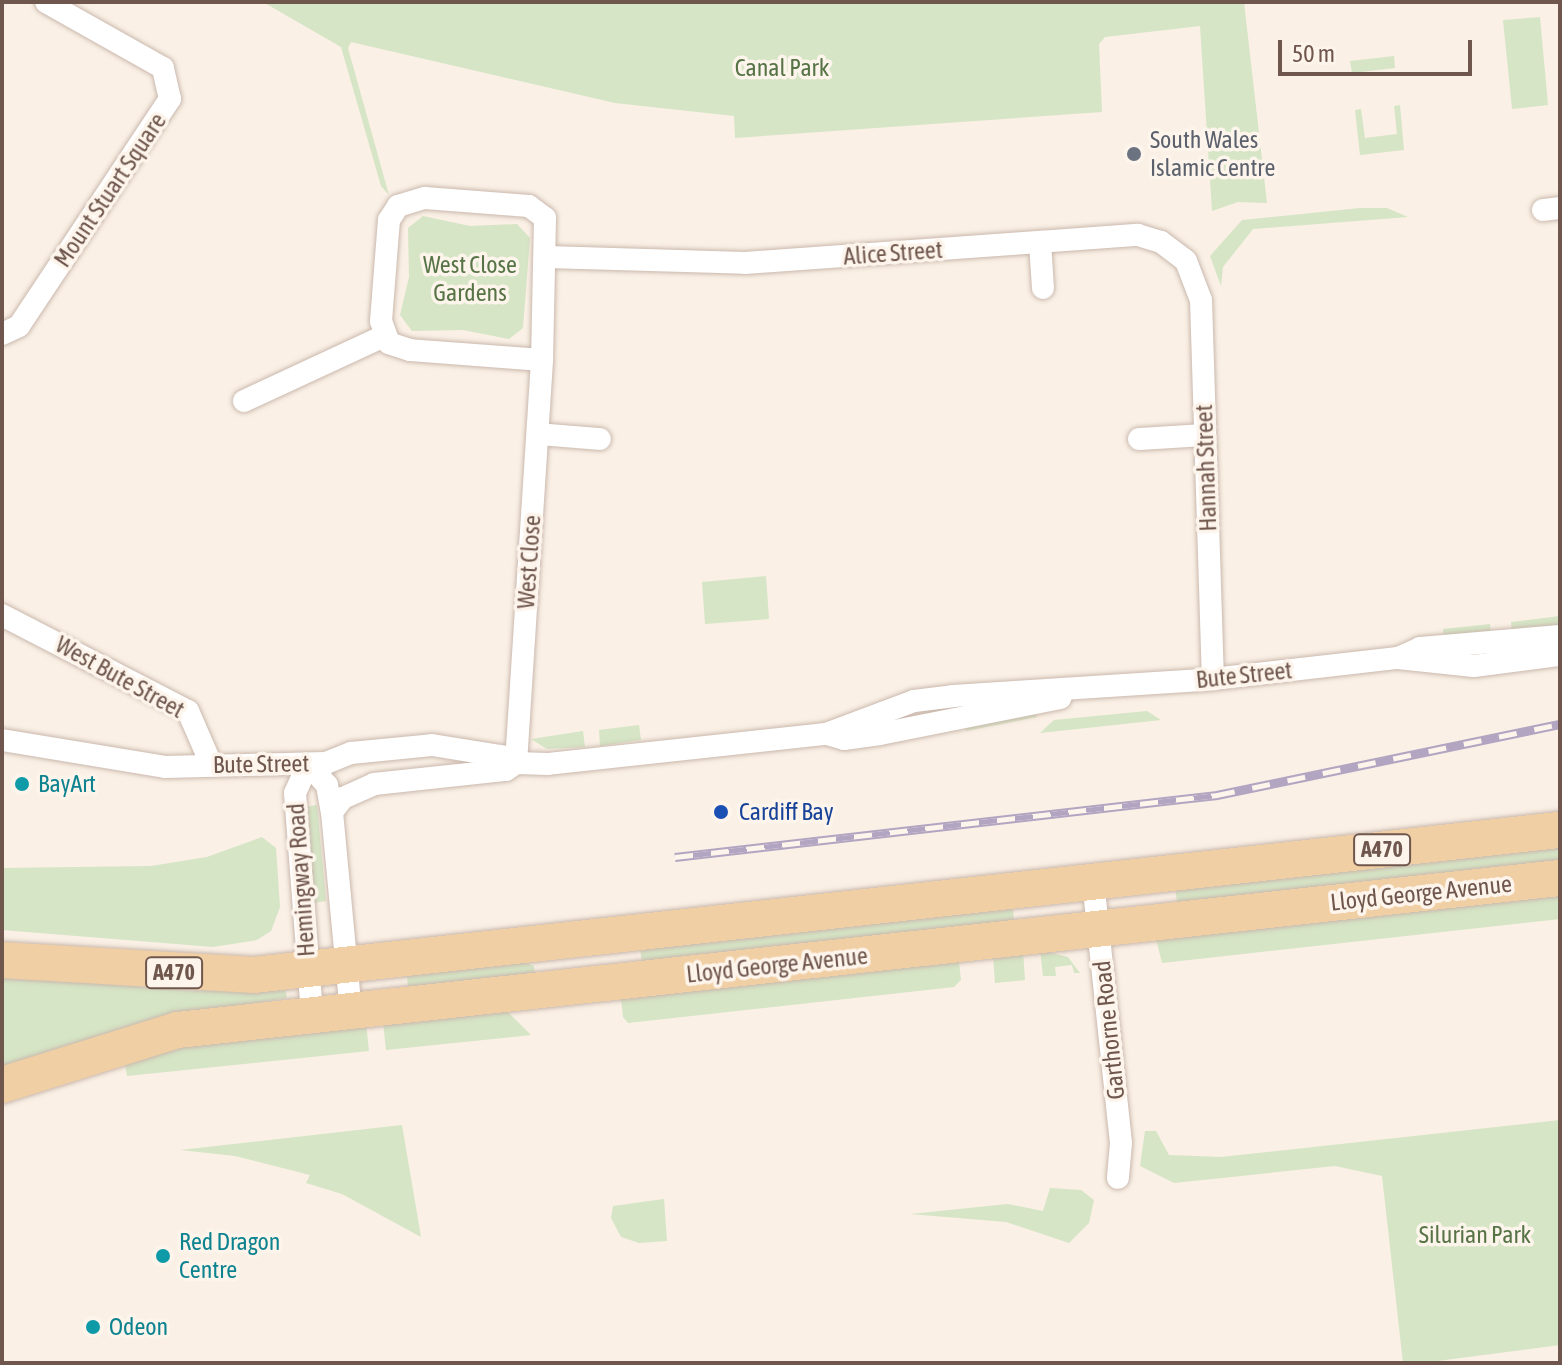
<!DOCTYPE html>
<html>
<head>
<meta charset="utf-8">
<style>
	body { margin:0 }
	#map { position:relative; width:1562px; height:1365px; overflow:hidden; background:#faf0e5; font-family:"Asap Condensed",sans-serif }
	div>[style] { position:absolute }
	.green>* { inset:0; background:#d5e5c5 }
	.roads { filter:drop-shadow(0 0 2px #cab8ad) drop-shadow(0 0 2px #cab8ad) }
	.street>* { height:22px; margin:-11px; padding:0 11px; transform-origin:11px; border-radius:11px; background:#fff }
	.primary>* { height:36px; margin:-18px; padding:0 18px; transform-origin:18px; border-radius:18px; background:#f1cfa5 }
	.rail>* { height:9px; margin-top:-4.5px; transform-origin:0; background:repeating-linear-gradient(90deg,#fdf4eb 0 18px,#b2a5c2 0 36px); box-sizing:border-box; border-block:2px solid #b2a5c2 }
	.dots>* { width:22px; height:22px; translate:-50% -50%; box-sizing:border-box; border:4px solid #fdf4eb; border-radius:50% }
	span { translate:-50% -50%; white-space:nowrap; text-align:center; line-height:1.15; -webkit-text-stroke:7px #fdf4eb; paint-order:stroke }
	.shield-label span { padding:2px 6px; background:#fdf4eb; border:2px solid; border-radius:6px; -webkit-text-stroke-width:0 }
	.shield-label { font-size:22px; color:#70574d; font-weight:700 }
	.park-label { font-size:24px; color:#577447 }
	.worship-label { font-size:24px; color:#5b616d }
	.left { translate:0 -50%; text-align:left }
	.street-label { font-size:24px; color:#70574d }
	.culture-label { font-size:24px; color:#0d838f }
	.transit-label { font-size:24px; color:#164399 }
	.frame { position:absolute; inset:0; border:4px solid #70574d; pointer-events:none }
	.scale { position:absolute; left:1278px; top:40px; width:194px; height:36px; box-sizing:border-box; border:4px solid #70574d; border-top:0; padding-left:10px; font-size:24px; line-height:28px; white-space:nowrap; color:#70574d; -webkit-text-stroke:6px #fdf4eb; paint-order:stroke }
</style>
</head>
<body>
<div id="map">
	<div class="green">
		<i style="clip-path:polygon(263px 2px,1244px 2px,1267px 203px,1238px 202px,1212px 211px,1200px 26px,1105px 37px,1099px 44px,1102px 112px,735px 138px,734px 116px,615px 103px,351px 42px,348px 48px,389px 195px,381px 186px,341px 47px)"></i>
		<i style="clip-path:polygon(1540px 17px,1548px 105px,1512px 109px,1503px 20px)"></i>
		<i style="clip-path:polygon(1394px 56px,1395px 68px,1352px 73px,1350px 61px)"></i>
		<i style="clip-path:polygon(1400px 105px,1404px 150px,1360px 155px,1355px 110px,1361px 109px,1365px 138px,1397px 134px,1394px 106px)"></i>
		<i style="clip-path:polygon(1360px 208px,1387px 208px,1408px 217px,1253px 229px,1223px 267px,1221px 286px,1210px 256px,1242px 220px)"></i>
		<i style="clip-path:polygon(423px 216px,470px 226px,517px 224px,530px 238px,523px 328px,509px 339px,463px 330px,412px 331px,400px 315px,409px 277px,408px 228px)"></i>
		<i style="clip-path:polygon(766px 576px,769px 619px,705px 624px,702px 582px)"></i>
		<i style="clip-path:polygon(1560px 616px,1560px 626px,1512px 631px,1511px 622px)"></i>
		<i style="clip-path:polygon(1490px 624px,1491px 633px,1444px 639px,1443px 629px)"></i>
		<i style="clip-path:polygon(1035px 709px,1037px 717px,966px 731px,965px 724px)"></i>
		<i style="clip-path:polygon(1147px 711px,1161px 720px,1040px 733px,1054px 720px)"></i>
		<i style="clip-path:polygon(639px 725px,641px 740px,600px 746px,599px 730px)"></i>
		<i style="clip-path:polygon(583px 731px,585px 747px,547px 749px,531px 739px)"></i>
		<i style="clip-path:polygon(317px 805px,326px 901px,313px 903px,304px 807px)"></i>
		<i style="clip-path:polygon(262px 837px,276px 848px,280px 907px,271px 931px,257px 940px,213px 947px,2px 930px,2px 868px,151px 866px,207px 857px)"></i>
		<i style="clip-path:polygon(1560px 846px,1560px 861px,1177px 902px,1175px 887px)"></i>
		<i style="clip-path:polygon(1560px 892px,1560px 919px,1162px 963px,1156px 939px)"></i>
		<i style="clip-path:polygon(1013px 907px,1014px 922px,642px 964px,640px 948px)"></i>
		<i style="clip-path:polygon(1040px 950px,1068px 957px,1080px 973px,1074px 973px,1072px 965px,1055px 967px,1056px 976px,1043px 976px)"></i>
		<i style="clip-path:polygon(1023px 951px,1025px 980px,995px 983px,993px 955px)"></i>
		<i style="clip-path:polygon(525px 962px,534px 966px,535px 974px,408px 988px,407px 975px)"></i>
		<i style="clip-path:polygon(959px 962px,961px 980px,954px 987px,628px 1023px,623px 1017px,621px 998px)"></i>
		<i style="clip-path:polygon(2px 974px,191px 991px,285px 986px,287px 998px,166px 1017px,2px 1068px)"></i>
		<i style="clip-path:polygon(507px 1011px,531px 1035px,386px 1050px,383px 1022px)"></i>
		<i style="clip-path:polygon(366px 1023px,369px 1051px,127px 1076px,125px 1063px,195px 1044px)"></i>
		<i style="clip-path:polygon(1560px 1120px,1560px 1345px,1422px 1363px,1403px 1363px,1382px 1176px,1335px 1166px,1174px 1183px,1140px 1166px,1145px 1131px,1156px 1131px,1169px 1155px,1221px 1157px)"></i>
		<i style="clip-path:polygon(402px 1125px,421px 1237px,342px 1194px,306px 1183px,310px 1175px,235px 1156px,180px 1150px)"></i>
		<i style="clip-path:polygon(1050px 1188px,1081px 1190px,1094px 1200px,1089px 1223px,1069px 1243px,1006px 1222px,910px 1214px,1008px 1204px,1043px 1211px)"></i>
		<i style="clip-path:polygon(664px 1199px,667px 1241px,639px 1243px,621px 1237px,611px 1218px,613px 1206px)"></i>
	</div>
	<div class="roads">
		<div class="street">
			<i style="left:425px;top:198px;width:104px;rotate:4.4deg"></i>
			<i style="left:529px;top:206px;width:20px;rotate:37deg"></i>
			<i style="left:545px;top:218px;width:142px;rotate:91.2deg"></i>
			<i style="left:542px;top:360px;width:132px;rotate:-175.7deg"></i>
			<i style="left:410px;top:350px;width:22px;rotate:-162deg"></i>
			<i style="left:389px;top:343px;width:23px;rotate:-110deg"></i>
			<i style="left:381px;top:321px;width:101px;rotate:-85.5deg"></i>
			<i style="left:389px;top:220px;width:17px;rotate:-57deg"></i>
			<i style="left:398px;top:206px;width:28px;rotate:-17deg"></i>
			<i style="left:1543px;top:210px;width:17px;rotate:-7deg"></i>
			<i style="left:1040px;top:242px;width:46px;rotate:86.3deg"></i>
			<i style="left:547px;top:257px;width:198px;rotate:1.7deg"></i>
			<i style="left:745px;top:263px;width:394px;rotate:-4.1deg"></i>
			<i style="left:1138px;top:235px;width:24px;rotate:17deg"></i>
			<i style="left:1161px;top:242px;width:31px;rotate:37deg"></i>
			<i style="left:1186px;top:261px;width:42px;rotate:69deg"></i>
			<i style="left:1201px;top:300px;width:379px;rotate:88.2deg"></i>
			<i style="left:2px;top:334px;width:19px;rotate:-25deg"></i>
			<i style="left:19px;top:326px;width:273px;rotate:-56.4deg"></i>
			<i style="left:170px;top:99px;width:32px;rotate:-103deg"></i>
			<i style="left:163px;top:68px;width:134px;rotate:-150.6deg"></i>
			<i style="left:244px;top:401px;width:154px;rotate:-24.9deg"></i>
			<i style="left:538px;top:434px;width:62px;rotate:4.6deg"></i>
			<i style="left:1139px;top:439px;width:66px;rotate:-3.5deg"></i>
			<i style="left:2px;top:615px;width:209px;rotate:27.3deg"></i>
			<i style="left:188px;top:711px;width:58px;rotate:66.5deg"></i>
			<i style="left:1398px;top:658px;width:76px;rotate:6deg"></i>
			<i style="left:1474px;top:666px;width:87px;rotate:-7.3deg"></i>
			<i style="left:827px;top:734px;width:18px;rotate:16deg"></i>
			<i style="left:844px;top:739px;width:36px;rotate:-8deg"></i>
			<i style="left:880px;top:734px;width:184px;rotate:-11.3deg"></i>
			<i style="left:2px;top:740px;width:165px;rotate:9.4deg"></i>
			<i style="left:165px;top:767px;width:161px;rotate:-1.4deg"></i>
			<i style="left:326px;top:763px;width:27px;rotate:-22deg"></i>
			<i style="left:351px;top:753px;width:81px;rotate:-5.6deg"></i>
			<i style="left:432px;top:745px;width:76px;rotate:9.1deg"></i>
			<i style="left:507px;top:757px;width:11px;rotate:34deg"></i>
			<i style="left:516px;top:763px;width:32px;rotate:2deg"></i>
			<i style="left:548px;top:764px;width:280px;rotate:-6.2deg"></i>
			<i style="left:826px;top:734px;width:94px;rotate:-20.6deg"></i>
			<i style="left:914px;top:701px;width:39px;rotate:-7deg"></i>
			<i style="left:953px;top:696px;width:261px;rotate:-3.7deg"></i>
			<i style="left:1213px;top:679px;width:186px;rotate:-6.5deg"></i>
			<i style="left:1398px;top:658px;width:24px;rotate:-24deg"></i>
			<i style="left:1420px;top:648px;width:141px;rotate:-4.9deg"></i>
			<i style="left:516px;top:763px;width:404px;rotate:-86.3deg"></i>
			<i style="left:308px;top:764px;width:28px;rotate:48deg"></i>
			<i style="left:327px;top:785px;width:27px;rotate:80deg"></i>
			<i style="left:332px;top:812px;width:201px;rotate:84.6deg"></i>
			<i style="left:308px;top:764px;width:32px;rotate:114deg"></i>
			<i style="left:295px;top:793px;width:223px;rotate:85.6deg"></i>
			<i style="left:332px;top:812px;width:18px;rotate:-52deg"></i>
			<i style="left:343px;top:798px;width:34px;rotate:-24deg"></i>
			<i style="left:374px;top:784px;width:133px;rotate:-6.1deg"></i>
			<i style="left:506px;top:770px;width:12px;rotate:-35deg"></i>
			<i style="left:1093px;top:881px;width:263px;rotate:83.9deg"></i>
			<i style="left:1121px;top:1143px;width:35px;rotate:95deg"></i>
		</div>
		<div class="primary">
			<i style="left:2px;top:960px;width:252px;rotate:3.4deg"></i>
			<i style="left:254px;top:975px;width:1314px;rotate:-6.34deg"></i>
			<i style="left:2px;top:1085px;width:184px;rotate:-17.4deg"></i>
			<i style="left:178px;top:1030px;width:1390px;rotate:-6.28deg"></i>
		</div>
	</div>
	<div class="rail">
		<i style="left:675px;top:857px;width:546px;rotate:-6.53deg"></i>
		<i style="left:1217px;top:795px;width:350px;rotate:-11.7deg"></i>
	</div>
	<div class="dots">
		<i style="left:1134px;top:154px;background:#6b7280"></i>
		<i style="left:22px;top:784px;background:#0f9aa8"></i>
		<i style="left:721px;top:812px;background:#1a4fb4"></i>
		<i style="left:163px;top:1256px;background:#0f9aa8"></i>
		<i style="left:93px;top:1327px;background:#0f9aa8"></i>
	</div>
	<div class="shield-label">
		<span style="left:1382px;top:850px">A470</span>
		<span style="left:174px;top:973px">A470</span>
	</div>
	<div class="park-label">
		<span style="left:782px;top:68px">Canal Park</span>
		<span style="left:470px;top:279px">West Close<br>Gardens</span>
		<span style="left:1475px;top:1235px">Silurian Park</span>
	</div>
	<div class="worship-label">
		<span class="left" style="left:1150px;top:154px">South Wales<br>Islamic Centre</span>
	</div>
	<div class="street-label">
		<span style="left:110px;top:190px;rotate:-56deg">Mount Stuart Square</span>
		<span style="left:893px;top:253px;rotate:-4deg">Alice Street</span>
		<span style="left:1206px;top:468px;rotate:-92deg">Hannah Street</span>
		<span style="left:529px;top:562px;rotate:-86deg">West Close</span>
		<span style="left:1244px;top:675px;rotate:-6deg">Bute Street</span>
		<span style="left:120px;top:677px;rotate:29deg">West Bute Street</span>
		<span style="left:261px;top:764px;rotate:-1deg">Bute Street</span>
		<span style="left:301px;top:880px;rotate:-94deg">Hemingway Road</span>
		<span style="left:1421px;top:893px;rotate:-6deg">Lloyd George Avenue</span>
		<span style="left:777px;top:965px;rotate:-6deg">Lloyd George Avenue</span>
		<span style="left:1109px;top:1030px;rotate:-96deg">Garthorne Road</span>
	</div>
	<div class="culture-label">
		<span class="left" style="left:38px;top:784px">BayArt</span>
		<span class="left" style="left:179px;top:1256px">Red Dragon<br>Centre</span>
		<span class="left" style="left:109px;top:1327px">Odeon</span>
	</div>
	<div class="transit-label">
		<span class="left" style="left:739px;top:812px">Cardiff Bay</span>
	</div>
	<div class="frame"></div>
	<div class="scale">50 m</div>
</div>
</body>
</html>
